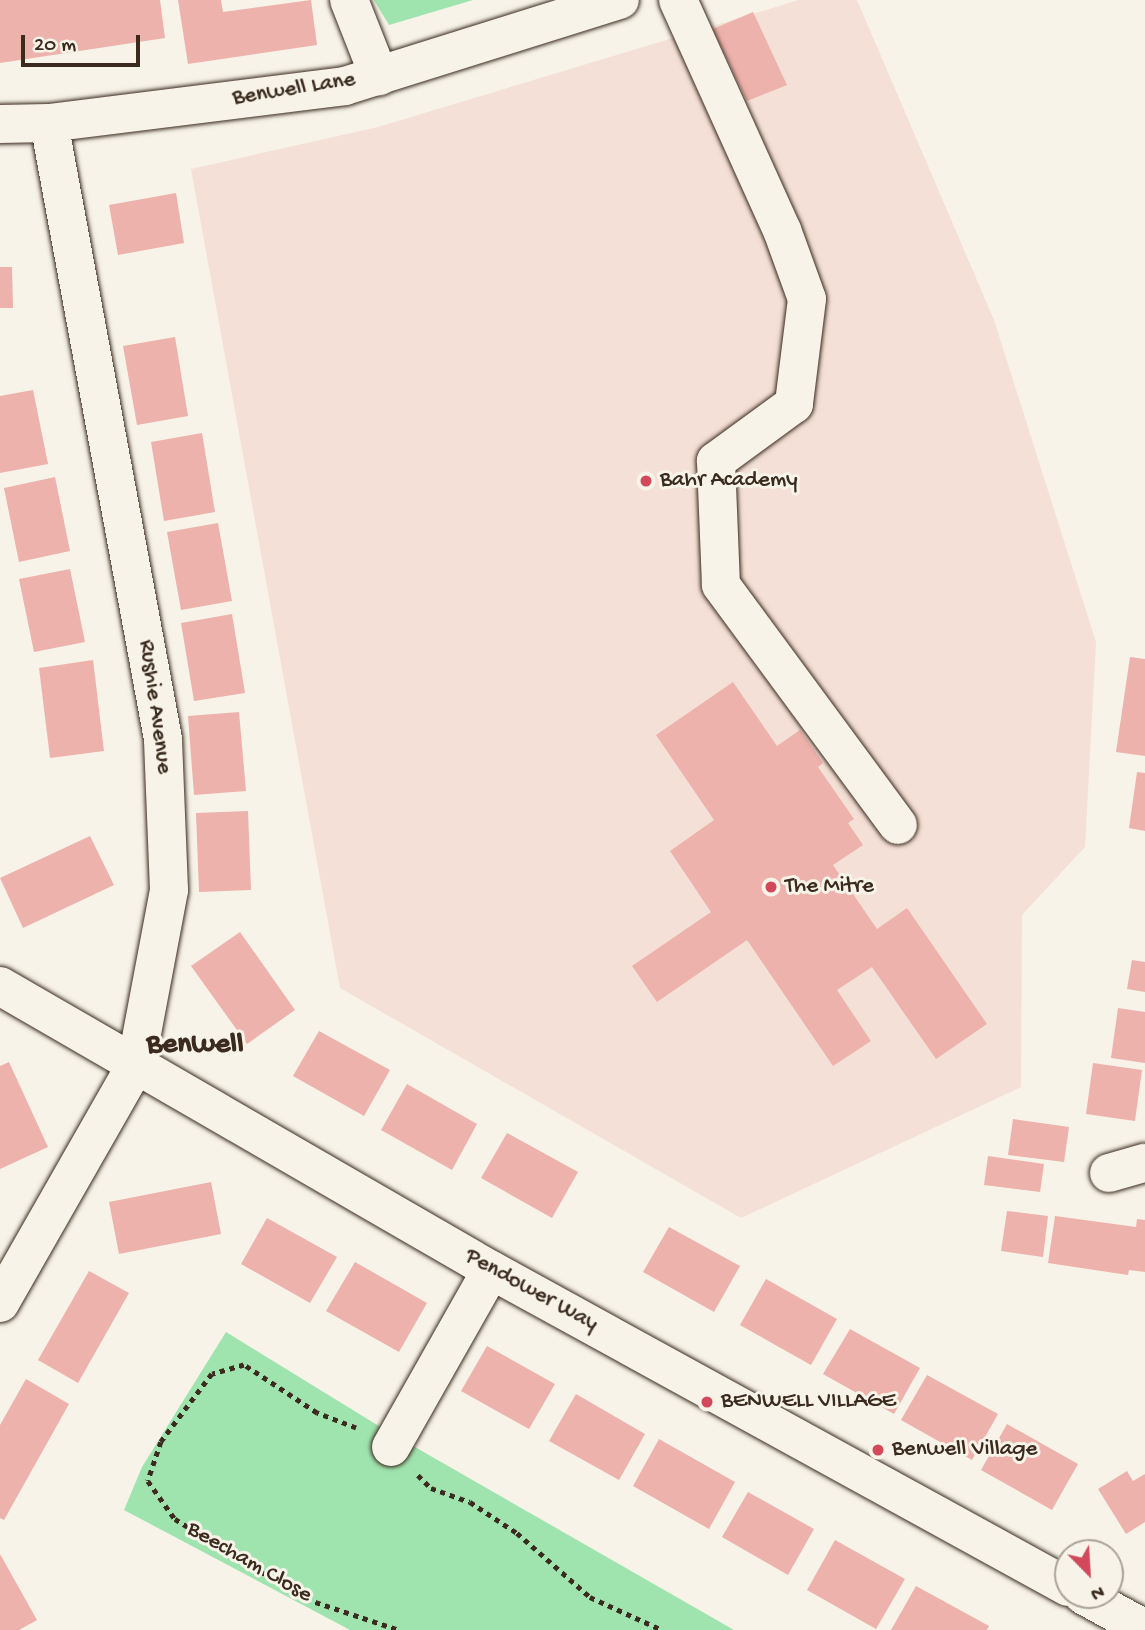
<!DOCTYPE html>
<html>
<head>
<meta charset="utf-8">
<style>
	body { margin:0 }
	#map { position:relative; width:1145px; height:1630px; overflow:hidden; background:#f7f3e8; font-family:"Gochi Hand",sans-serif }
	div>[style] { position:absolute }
	.built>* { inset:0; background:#f4e0d6 }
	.green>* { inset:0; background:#9fe4af }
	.building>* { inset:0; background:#edb2ab }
	.path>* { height:4.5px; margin-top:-2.25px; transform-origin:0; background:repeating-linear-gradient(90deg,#3b2a1e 0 5px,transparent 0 10px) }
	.roads { filter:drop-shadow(0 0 2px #3b2a1e) drop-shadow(0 0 2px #3b2a1e) }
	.minor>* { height:38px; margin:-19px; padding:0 19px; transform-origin:19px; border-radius:19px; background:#f7f3e8 }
	.major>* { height:38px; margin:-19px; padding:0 19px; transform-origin:19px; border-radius:19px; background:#f7f3e8 }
	.dots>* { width:19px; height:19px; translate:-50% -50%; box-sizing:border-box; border:4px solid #f7f3e8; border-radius:50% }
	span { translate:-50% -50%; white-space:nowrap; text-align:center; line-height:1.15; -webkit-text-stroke:6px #f7f3e8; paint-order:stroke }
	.street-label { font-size:23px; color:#3b2a1e }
	.poi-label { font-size:23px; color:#3b2a1e }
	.left { translate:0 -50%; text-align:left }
	.district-label { font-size:30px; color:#3b2a1e; font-weight:700 }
	.north { position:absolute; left:1054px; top:1539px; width:70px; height:70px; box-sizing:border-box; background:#f7f3e8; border:2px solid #aca397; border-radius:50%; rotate:156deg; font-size:19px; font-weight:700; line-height:28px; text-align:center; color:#3b2a1e }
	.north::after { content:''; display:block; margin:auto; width:24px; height:32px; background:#d1495b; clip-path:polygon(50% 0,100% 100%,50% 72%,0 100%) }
	.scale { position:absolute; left:21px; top:35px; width:119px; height:32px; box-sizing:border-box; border:4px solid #3b2a1e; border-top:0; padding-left:9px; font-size:21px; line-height:24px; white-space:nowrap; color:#3b2a1e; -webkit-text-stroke:5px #f7f3e8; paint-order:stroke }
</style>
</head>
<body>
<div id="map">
	<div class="built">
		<i style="clip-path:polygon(799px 0,857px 0,994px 320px,1096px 642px,1085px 847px,1022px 915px,1021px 1087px,741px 1218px,340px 988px,191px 169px,378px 127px)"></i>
	</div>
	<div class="green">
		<i style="clip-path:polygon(374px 0,473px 0,389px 25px)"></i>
		<i style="clip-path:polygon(226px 1332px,387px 1431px,734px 1630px,350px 1630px,124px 1510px,142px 1467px)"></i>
	</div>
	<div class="building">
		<i style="clip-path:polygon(0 0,160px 0,165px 38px,0 63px)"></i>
		<i style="clip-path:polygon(178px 0,221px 0,223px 12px,311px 0,317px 45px,188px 64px)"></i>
		<i style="clip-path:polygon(753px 12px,787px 85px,747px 101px,713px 29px)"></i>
		<i style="clip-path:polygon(176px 193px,184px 243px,118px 255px,109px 205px)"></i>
		<i style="clip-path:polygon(0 267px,12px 267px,13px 308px,0 308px)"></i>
		<i style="clip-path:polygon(175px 337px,188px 416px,137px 425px,123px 346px)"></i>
		<i style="clip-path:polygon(33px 390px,48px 464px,0 473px,0 396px)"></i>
		<i style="clip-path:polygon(202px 433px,215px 512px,164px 521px,151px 442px)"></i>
		<i style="clip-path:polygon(55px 477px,70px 551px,19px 562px,4px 488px)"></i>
		<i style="clip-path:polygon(218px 523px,232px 601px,181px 610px,167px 532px)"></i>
		<i style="clip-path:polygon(70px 569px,85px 642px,34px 652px,19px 579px)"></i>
		<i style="clip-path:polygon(232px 614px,245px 693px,194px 701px,181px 623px)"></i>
		<i style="clip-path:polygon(1130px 657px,1145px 659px,1145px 756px,1116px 752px)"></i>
		<i style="clip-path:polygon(93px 660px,104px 751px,50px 758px,39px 668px)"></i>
		<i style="clip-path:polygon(733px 682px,777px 746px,800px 730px,823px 763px,818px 767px,854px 819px,848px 823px,863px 845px,833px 865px,877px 929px,907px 908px,987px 1024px,936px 1059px,872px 967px,837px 990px,871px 1041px,833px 1066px,747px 940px,657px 1002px,632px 966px,711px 912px,670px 851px,714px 820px,656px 735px)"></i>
		<i style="clip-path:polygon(239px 712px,246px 791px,194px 795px,188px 716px)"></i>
		<i style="clip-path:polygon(1137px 772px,1145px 773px,1145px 831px,1129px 828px)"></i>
		<i style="clip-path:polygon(248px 811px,251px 890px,199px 892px,196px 813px)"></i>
		<i style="clip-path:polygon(90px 836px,114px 885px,23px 928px,0 878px)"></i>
		<i style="clip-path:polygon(240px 932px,295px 1010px,247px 1044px,191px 966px)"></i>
		<i style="clip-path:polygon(1132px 960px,1145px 962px,1145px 992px,1127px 989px)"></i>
		<i style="clip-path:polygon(1118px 1008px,1145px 1012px,1145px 1063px,1111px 1058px)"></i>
		<i style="clip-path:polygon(319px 1031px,390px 1070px,364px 1116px,293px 1076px)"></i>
		<i style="clip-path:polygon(9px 1062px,48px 1147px,0 1169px,0 1066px)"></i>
		<i style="clip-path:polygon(1093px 1063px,1142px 1070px,1135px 1121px,1086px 1114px)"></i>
		<i style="clip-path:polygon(407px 1084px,477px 1124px,452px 1170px,381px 1130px)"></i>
		<i style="clip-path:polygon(1013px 1119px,1069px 1127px,1064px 1162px,1008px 1155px)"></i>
		<i style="clip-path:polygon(507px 1133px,578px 1172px,552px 1218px,481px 1178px)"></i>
		<i style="clip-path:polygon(988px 1156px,1044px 1164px,1040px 1192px,984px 1185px)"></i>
		<i style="clip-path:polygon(211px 1182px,221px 1234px,119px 1254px,109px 1202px)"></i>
		<i style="clip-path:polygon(1007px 1211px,1048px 1216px,1043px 1257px,1001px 1251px)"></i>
		<i style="clip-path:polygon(1055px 1216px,1136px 1227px,1137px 1219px,1145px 1220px,1145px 1272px,1129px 1270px,1128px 1275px,1048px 1263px)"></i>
		<i style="clip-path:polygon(267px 1218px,337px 1257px,310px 1303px,241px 1264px)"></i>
		<i style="clip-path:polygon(669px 1227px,740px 1266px,714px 1312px,643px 1272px)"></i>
		<i style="clip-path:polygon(355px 1262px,427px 1303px,399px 1352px,326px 1311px)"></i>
		<i style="clip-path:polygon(89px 1271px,129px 1293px,78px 1383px,38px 1360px)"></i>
		<i style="clip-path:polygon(766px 1279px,837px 1319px,811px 1365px,740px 1325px)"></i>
		<i style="clip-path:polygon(850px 1329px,920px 1368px,894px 1414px,823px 1374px)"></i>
		<i style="clip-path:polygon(487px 1346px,555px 1384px,529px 1429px,461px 1391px)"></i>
		<i style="clip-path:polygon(927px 1375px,998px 1414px,972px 1460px,901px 1420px)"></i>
		<i style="clip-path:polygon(26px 1379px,69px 1404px,4px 1520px,0 1518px,0 1425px)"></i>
		<i style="clip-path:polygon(576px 1394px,645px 1434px,619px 1480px,549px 1441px)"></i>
		<i style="clip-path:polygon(1007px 1424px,1078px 1464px,1052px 1510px,981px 1470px)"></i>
		<i style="clip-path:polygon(659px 1439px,735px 1482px,709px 1529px,633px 1486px)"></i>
		<i style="clip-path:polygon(1127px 1471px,1133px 1481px,1145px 1474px,1145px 1522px,1126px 1534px,1098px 1489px)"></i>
		<i style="clip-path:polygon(748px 1492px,814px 1529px,788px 1575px,722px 1537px)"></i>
		<i style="clip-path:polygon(835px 1540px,905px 1579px,876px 1629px,807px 1590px)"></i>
		<i style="clip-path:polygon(0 1554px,37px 1620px,19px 1630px,0 1630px)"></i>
		<i style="clip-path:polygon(916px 1586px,989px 1626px,987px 1630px,891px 1630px)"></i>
	</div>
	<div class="path">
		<i style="left:356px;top:1428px;width:42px;rotate:-159deg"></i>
		<i style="left:317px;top:1413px;width:87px;rotate:-146.7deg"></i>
		<i style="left:244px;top:1365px;width:33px;rotate:164deg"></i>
		<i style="left:212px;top:1374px;width:85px;rotate:126.9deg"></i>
		<i style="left:161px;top:1442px;width:41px;rotate:108.4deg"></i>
		<i style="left:148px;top:1481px;width:47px;rotate:54.6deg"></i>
		<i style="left:175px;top:1519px;width:153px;rotate:31.4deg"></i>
		<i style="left:306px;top:1599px;width:98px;rotate:18.4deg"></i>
		<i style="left:418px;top:1475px;width:18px;rotate:45deg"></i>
		<i style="left:431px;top:1488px;width:41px;rotate:19.7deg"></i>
		<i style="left:470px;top:1502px;width:56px;rotate:33.4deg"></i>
		<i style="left:517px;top:1533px;width:97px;rotate:41.2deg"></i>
		<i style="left:590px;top:1597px;width:79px;rotate:24.6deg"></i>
	</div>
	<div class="roads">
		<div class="minor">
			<i style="left:349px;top:0;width:82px;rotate:68.5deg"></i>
			<i style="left:678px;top:0;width:252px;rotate:65.7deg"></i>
			<i style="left:782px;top:230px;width:73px;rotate:70.1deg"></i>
			<i style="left:807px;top:299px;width:106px;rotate:97.1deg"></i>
			<i style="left:794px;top:404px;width:97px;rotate:143.8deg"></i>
			<i style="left:716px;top:461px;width:124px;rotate:87.7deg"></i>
			<i style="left:721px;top:585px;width:298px;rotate:53.6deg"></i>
			<i style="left:0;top:986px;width:567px;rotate:30.05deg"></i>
			<i style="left:491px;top:1270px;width:658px;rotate:28.78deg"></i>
			<i style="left:1109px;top:1173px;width:37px;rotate:-16deg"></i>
			<i style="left:0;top:1303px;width:274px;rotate:-60.3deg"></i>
			<i style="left:136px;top:1065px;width:178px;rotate:-79.3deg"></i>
			<i style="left:169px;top:890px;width:151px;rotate:-92.3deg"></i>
			<i style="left:163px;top:739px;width:626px;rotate:-100.48deg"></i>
			<i style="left:391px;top:1447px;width:203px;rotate:-60.5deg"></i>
			<i style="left:1083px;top:1595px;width:71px;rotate:28.7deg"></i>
		</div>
		<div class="major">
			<i style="left:0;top:124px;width:49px;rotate:-1.2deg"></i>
			<i style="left:49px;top:123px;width:298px;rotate:-7.1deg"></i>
			<i style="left:345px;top:86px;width:288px;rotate:-17.4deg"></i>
		</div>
	</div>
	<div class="dots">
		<i style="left:646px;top:481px;background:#d1495b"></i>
		<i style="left:771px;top:887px;background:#d1495b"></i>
		<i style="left:707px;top:1402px;background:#d1495b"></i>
		<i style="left:878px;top:1450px;background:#d1495b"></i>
	</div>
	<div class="street-label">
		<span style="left:294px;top:90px;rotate:-9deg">Benwell Lane</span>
		<span style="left:154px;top:707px;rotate:82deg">Rushie Avenue</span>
		<span style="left:531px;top:1291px;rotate:29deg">Pendower Way</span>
		<span style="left:249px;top:1563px;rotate:30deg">Beecham Close</span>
	</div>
	<div class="poi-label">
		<span class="left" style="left:660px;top:481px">Bahr Academy</span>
		<span class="left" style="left:785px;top:887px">The Mitre</span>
		<span class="left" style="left:721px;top:1402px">BENWELL VILLAGE</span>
		<span class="left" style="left:892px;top:1450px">Benwell Village</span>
	</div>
	<div class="district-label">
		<span style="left:195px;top:1046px">Benwell</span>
	</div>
	<div class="north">N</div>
	<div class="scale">20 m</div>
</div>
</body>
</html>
